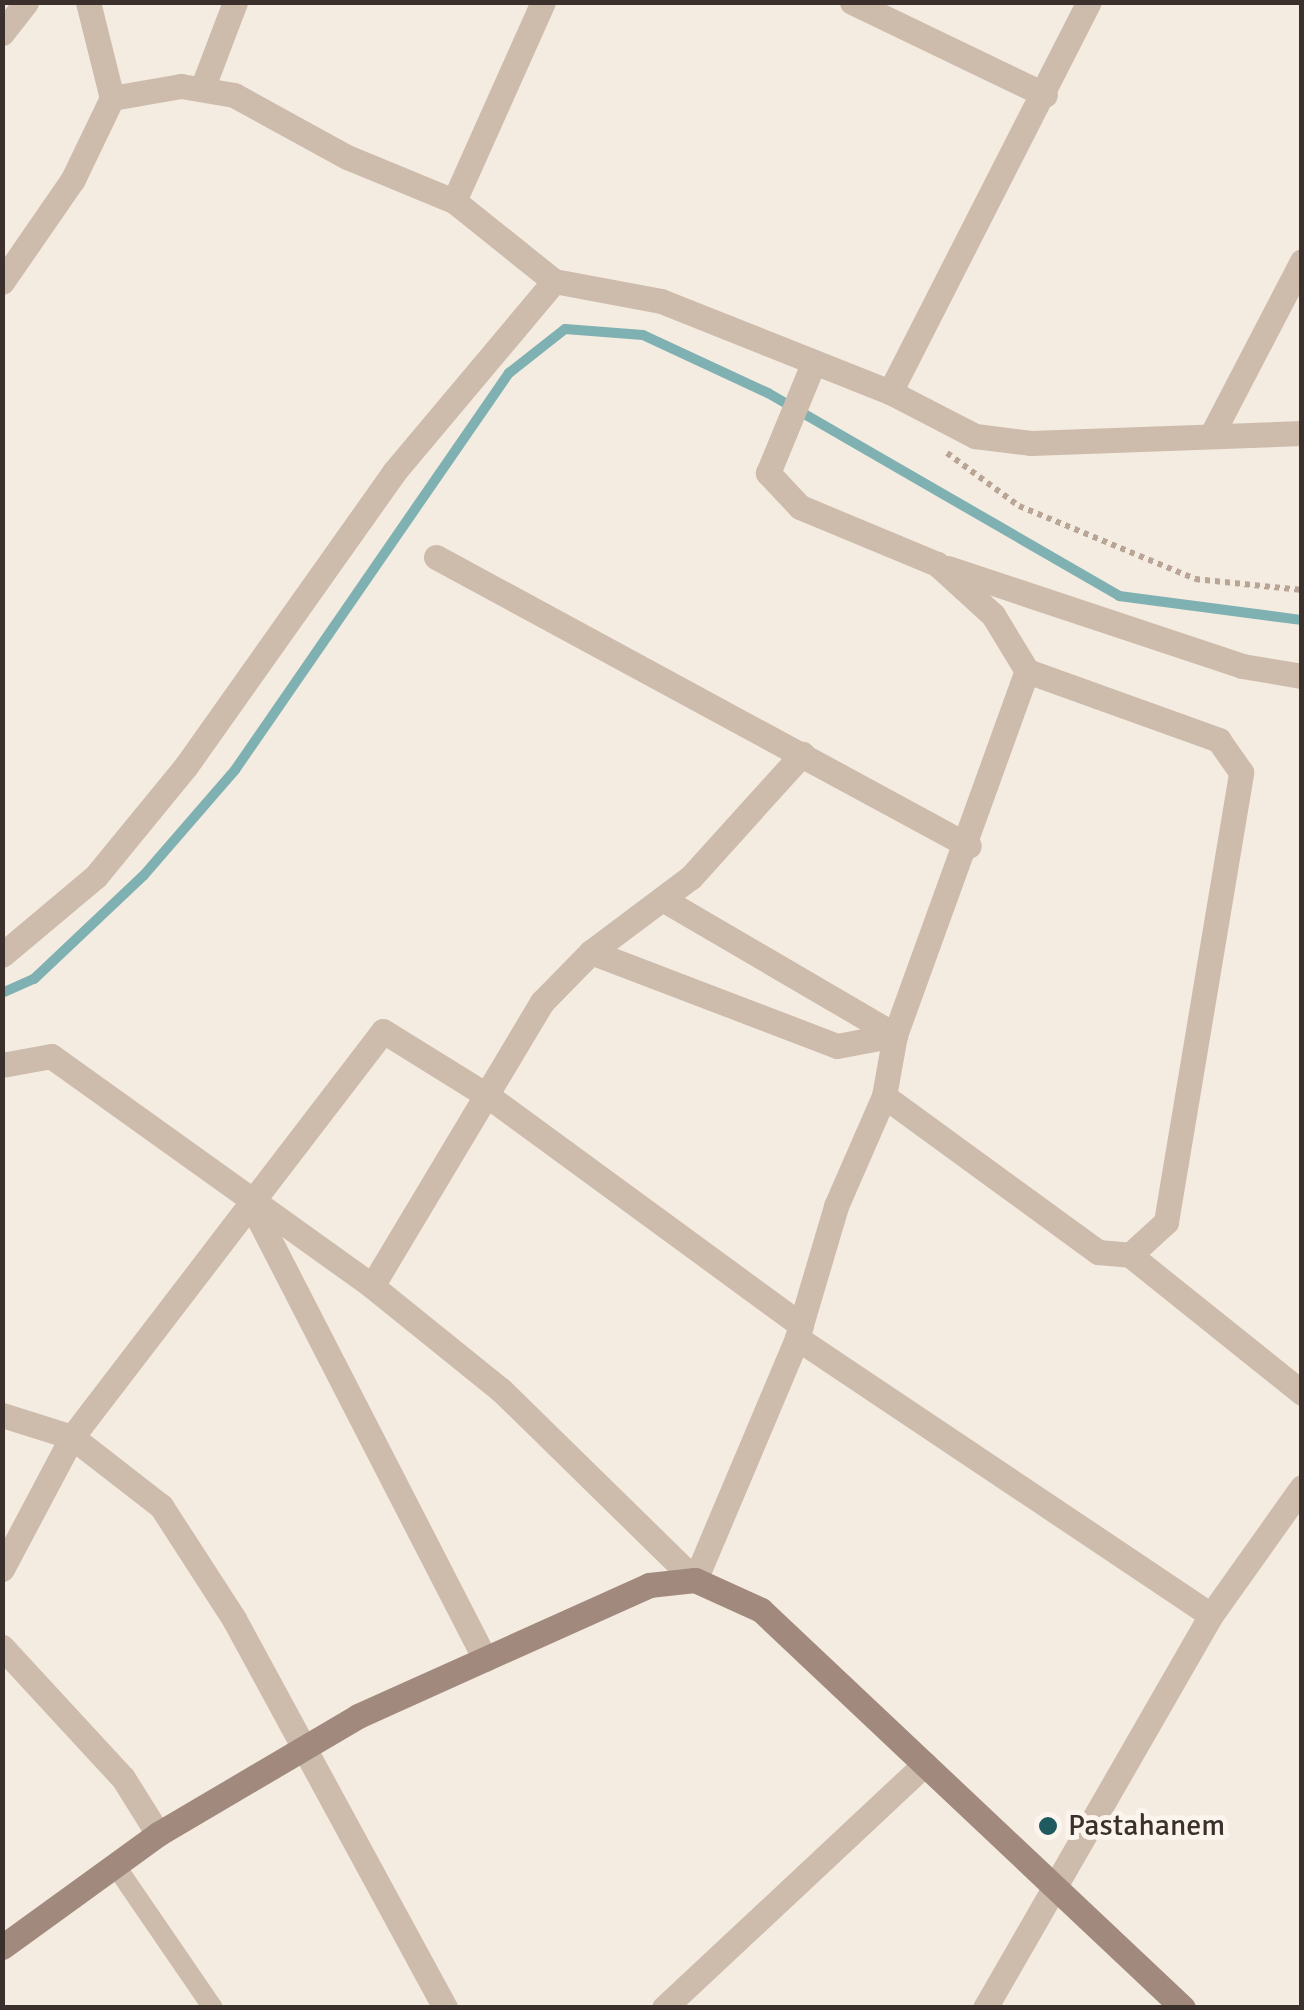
<!DOCTYPE html>
<html>
<head>
<meta charset="utf-8">
<style>
	body { margin:0 }
	#map { position:relative; width:1304px; height:2010px; overflow:hidden; background:#f4ebe1; font-family:Signika,sans-serif }
	div>[style] { position:absolute }
	.stream>* { height:10px; margin:-5px; padding:0 5px; transform-origin:5px; border-radius:5px; background:#7fb0b2 }
	.path>* { height:6px; margin-top:-3px; transform-origin:0; background:repeating-linear-gradient(90deg,#b9a596 0 5px,transparent 0 10px) }
	.lane>* { height:20px; margin:-10px; padding:0 10px; transform-origin:10px; border-radius:10px; background:#cdbbac }
	.street>* { height:25px; margin:-12.5px; padding:0 12.5px; transform-origin:12.5px; border-radius:12.5px; background:#cdbbac }
	.secondary>* { height:25px; margin:-12.5px; padding:0 12.5px; transform-origin:12.5px; border-radius:12.5px; background:#a18a7d }
	.dots>* { width:28px; height:28px; translate:-50% -50%; box-sizing:border-box; border:5px solid #fbf5ee; border-radius:50% }
	span { translate:-50% -50%; white-space:nowrap; text-align:center; line-height:1.15; -webkit-text-stroke:10px #fbf5ee; paint-order:stroke }
	.poi-label { font-size:30px; color:#3b302b }
	.left { translate:0 -50%; text-align:left }
	.frame { position:absolute; inset:0; border:5px solid #3b302b; pointer-events:none }
</style>
</head>
<body>
<div id="map">
	<div class="stream">
		<i style="left:2px;top:993px;width:35px;rotate:-24deg"></i>
		<i style="left:34px;top:979px;width:151px;rotate:-43.4deg"></i>
		<i style="left:144px;top:875px;width:139px;rotate:-49.1deg"></i>
		<i style="left:235px;top:770px;width:482px;rotate:-55.4deg"></i>
		<i style="left:509px;top:373px;width:71px;rotate:-38.2deg"></i>
		<i style="left:565px;top:329px;width:78px;rotate:4.4deg"></i>
		<i style="left:643px;top:335px;width:138px;rotate:24.9deg"></i>
		<i style="left:768px;top:393px;width:405px;rotate:30deg"></i>
		<i style="left:1119px;top:596px;width:185px;rotate:7.5deg"></i>
	</div>
	<div class="path">
		<i style="left:947px;top:453px;width:89px;rotate:36.4deg"></i>
		<i style="left:1019px;top:506px;width:191px;rotate:22.5deg"></i>
		<i style="left:1195px;top:579px;width:108px;rotate:5.9deg"></i>
	</div>
	<div class="lane">
		<i style="left:115px;top:1865px;width:173px;rotate:55.6deg"></i>
	</div>
	<div class="street">
		<i style="left:88px;top:2px;width:99px;rotate:76deg"></i>
		<i style="left:112px;top:98px;width:70px;rotate:-9.9deg"></i>
		<i style="left:181px;top:86px;width:54px;rotate:9.6deg"></i>
		<i style="left:234px;top:95px;width:129px;rotate:28.8deg"></i>
		<i style="left:347px;top:157px;width:116px;rotate:22.4deg"></i>
		<i style="left:454px;top:201px;width:128px;rotate:38.7deg"></i>
		<i style="left:554px;top:281px;width:109px;rotate:10.6deg"></i>
		<i style="left:661px;top:301px;width:246px;rotate:21.7deg"></i>
		<i style="left:890px;top:392px;width:96px;rotate:27.4deg"></i>
		<i style="left:975px;top:436px;width:56px;rotate:7.1deg"></i>
		<i style="left:1031px;top:443px;width:271px;rotate:-2.1deg"></i>
		<i style="left:852px;top:2px;width:214px;rotate:25.7deg"></i>
		<i style="left:2px;top:33px;width:39px;rotate:-52deg"></i>
		<i style="left:202px;top:89px;width:93px;rotate:-69.2deg"></i>
		<i style="left:454px;top:201px;width:218px;rotate:-65.9deg"></i>
		<i style="left:2px;top:282px;width:125px;rotate:-55.4deg"></i>
		<i style="left:73px;top:179px;width:90px;rotate:-64.3deg"></i>
		<i style="left:890px;top:392px;width:438px;rotate:-63deg"></i>
		<i style="left:1211px;top:436px;width:197px;rotate:-62.5deg"></i>
		<i style="left:436px;top:557px;width:606px;rotate:28.47deg"></i>
		<i style="left:948px;top:568px;width:310px;rotate:18.4deg"></i>
		<i style="left:1242px;top:666px;width:61px;rotate:9.5deg"></i>
		<i style="left:664px;top:900px;width:268px;rotate:30.3deg"></i>
		<i style="left:591px;top:952px;width:263px;rotate:20.9deg"></i>
		<i style="left:837px;top:1046px;width:59px;rotate:-10.7deg"></i>
		<i style="left:2px;top:955px;width:123px;rotate:-40deg"></i>
		<i style="left:96px;top:876px;width:142px;rotate:-50.7deg"></i>
		<i style="left:186px;top:766px;width:360px;rotate:-54.7deg"></i>
		<i style="left:394px;top:472px;width:249px;rotate:-50deg"></i>
		<i style="left:2px;top:1065px;width:50px;rotate:-10.4deg"></i>
		<i style="left:51px;top:1056px;width:395px;rotate:35.6deg"></i>
		<i style="left:372px;top:1286px;width:166px;rotate:38.9deg"></i>
		<i style="left:501px;top:1390px;width:272px;rotate:44.4deg"></i>
		<i style="left:695px;top:1580px;width:263px;rotate:-67.1deg"></i>
		<i style="left:797px;top:1338px;width:138px;rotate:-73.5deg"></i>
		<i style="left:836px;top:1206px;width:120px;rotate:-66.4deg"></i>
		<i style="left:884px;top:1096px;width:62px;rotate:-79.8deg"></i>
		<i style="left:895px;top:1035px;width:387px;rotate:-70.1deg"></i>
		<i style="left:1027px;top:671px;width:66px;rotate:-121.3deg"></i>
		<i style="left:993px;top:615px;width:76px;rotate:-137.7deg"></i>
		<i style="left:937px;top:564px;width:148px;rotate:-157.4deg"></i>
		<i style="left:800px;top:507px;width:47px;rotate:-133.3deg"></i>
		<i style="left:768px;top:473px;width:118px;rotate:-67.6deg"></i>
		<i style="left:884px;top:1096px;width:265px;rotate:36.1deg"></i>
		<i style="left:1098px;top:1252px;width:32px;rotate:5deg"></i>
		<i style="left:1130px;top:1255px;width:49px;rotate:-42.5deg"></i>
		<i style="left:1166px;top:1222px;width:456px;rotate:-80.5deg"></i>
		<i style="left:1241px;top:772px;width:39px;rotate:-125deg"></i>
		<i style="left:1219px;top:740px;width:204px;rotate:-160.2deg"></i>
		<i style="left:250px;top:1202px;width:514px;rotate:62.79deg"></i>
		<i style="left:1130px;top:1255px;width:221px;rotate:38.7deg"></i>
		<i style="left:372px;top:1286px;width:331px;rotate:-59.1deg"></i>
		<i style="left:542px;top:1002px;width:70px;rotate:-45.6deg"></i>
		<i style="left:591px;top:952px;width:125px;rotate:-36.9deg"></i>
		<i style="left:691px;top:877px;width:166px;rotate:-47.9deg"></i>
		<i style="left:797px;top:1338px;width:498px;rotate:33.8deg"></i>
		<i style="left:2px;top:1415px;width:73px;rotate:17.4deg"></i>
		<i style="left:72px;top:1437px;width:113px;rotate:37.8deg"></i>
		<i style="left:161px;top:1506px;width:135px;rotate:57.1deg"></i>
		<i style="left:234px;top:1619px;width:443px;rotate:61.5deg"></i>
		<i style="left:2px;top:1569px;width:149px;rotate:-62.1deg"></i>
		<i style="left:72px;top:1437px;width:511px;rotate:-52.55deg"></i>
		<i style="left:383px;top:1031px;width:123px;rotate:31.8deg"></i>
		<i style="left:488px;top:1096px;width:388px;rotate:36.2deg"></i>
		<i style="left:2px;top:1647px;width:178px;rotate:47.3deg"></i>
		<i style="left:123px;top:1778px;width:66px;rotate:58deg"></i>
		<i style="left:664px;top:2008px;width:357px;rotate:-43.1deg"></i>
		<i style="left:985px;top:2008px;width:453px;rotate:-60.1deg"></i>
		<i style="left:1211px;top:1615px;width:157px;rotate:-54.6deg"></i>
	</div>
	<div class="secondary">
		<i style="left:2px;top:1947px;width:193px;rotate:-35.9deg"></i>
		<i style="left:158px;top:1834px;width:232px;rotate:-30.5deg"></i>
		<i style="left:358px;top:1716px;width:319px;rotate:-24.2deg"></i>
		<i style="left:649px;top:1585px;width:46px;rotate:-6.2deg"></i>
		<i style="left:695px;top:1580px;width:72px;rotate:24.4deg"></i>
		<i style="left:761px;top:1610px;width:580px;rotate:43.32deg"></i>
	</div>
	<div class="dots">
		<i style="left:1048px;top:1826px;background:#1f5a5e"></i>
	</div>
	<div class="poi-label">
		<span class="left" style="left:1068px;top:1826px">Pastahanem</span>
	</div>
	<div class="frame"></div>
</div>
</body>
</html>
